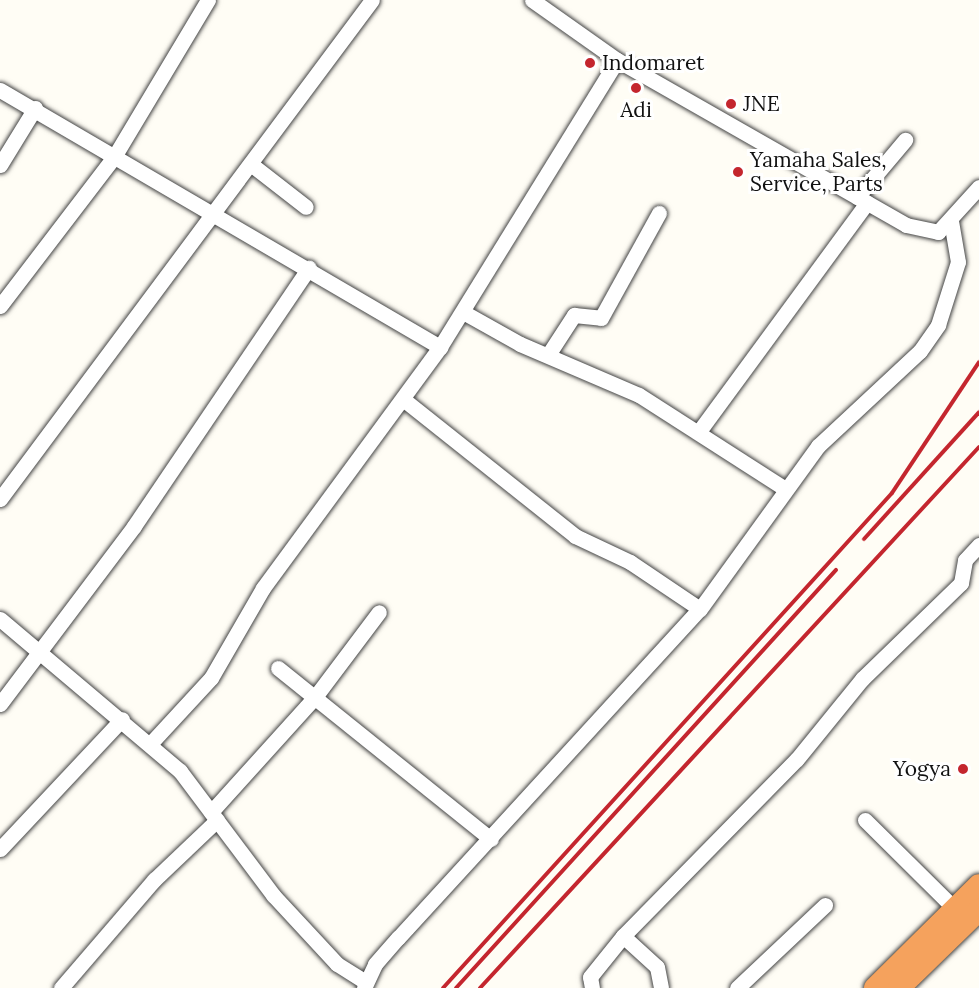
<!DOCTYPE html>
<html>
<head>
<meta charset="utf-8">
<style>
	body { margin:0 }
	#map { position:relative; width:979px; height:988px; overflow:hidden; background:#fffdf5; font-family:Lora,serif }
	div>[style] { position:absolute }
	.roads { filter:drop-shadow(0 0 2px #444) drop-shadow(0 0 2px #444) }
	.minor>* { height:15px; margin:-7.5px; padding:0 7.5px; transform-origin:7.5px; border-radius:7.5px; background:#fff }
	.highway>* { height:22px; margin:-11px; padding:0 11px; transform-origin:11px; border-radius:11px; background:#f5a25d }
	.rail>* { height:4px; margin:-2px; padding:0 2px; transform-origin:2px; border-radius:2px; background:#c4262e }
	.dots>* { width:16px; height:16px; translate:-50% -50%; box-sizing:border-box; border:3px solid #fff; border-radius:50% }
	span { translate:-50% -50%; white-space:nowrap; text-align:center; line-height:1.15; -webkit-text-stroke:6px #fff; paint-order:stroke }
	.poi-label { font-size:21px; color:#111 }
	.left { translate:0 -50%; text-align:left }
	.right { translate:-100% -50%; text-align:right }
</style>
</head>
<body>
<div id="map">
	<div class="roads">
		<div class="minor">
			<i style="left:532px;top:0;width:104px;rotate:35.2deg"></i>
			<i style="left:617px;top:60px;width:333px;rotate:29.7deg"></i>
			<i style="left:906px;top:225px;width:33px;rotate:12deg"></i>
			<i style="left:938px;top:232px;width:61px;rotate:-47.7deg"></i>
			<i style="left:0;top:90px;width:510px;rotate:30.29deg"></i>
			<i style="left:0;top:165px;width:67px;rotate:-58.4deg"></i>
			<i style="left:252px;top:165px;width:68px;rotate:37.9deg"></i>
			<i style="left:857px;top:197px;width:75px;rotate:-49.9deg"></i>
			<i style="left:0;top:306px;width:188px;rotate:-52.6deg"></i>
			<i style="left:114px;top:157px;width:183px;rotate:-59.1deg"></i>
			<i style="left:463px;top:312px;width:65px;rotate:29.3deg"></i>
			<i style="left:520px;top:344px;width:129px;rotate:23.2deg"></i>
			<i style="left:639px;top:395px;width:172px;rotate:32.7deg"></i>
			<i style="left:548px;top:355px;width:48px;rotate:-57deg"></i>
			<i style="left:574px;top:315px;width:27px;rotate:6deg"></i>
			<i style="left:601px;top:318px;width:120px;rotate:-61.1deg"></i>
			<i style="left:403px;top:399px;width:220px;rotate:38.5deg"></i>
			<i style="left:575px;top:536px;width:61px;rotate:25.3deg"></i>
			<i style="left:630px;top:562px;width:84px;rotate:33.9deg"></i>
			<i style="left:700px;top:430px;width:282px;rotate:-53.7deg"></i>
			<i style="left:0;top:499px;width:622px;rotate:-53.3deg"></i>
			<i style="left:0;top:619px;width:236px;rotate:40.2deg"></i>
			<i style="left:180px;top:771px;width:155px;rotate:53.1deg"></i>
			<i style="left:273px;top:895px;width:94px;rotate:47.2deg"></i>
			<i style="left:337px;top:964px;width:34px;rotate:32deg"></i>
			<i style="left:278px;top:668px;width:273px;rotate:38.8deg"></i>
			<i style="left:0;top:704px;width:223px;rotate:-53deg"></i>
			<i style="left:134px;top:526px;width:312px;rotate:-55.9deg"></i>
			<i style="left:150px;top:744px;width:90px;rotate:-47.3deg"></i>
			<i style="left:211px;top:678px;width:104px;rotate:-60deg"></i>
			<i style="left:263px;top:588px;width:299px;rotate:-53.7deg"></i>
			<i style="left:440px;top:347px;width:337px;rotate:-58.3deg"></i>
			<i style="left:211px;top:812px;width:155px;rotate:-47.9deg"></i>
			<i style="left:315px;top:697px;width:106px;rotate:-53deg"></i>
			<i style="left:865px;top:820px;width:127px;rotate:44.7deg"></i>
			<i style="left:0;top:849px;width:178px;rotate:-46.8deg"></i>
			<i style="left:623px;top:936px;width:46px;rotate:42.4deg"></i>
			<i style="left:657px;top:967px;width:21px;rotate:79deg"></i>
			<i style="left:61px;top:988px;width:143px;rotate:-49.3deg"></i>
			<i style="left:154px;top:880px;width:87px;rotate:-43.6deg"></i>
			<i style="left:364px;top:988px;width:26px;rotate:-65deg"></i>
			<i style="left:375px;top:964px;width:35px;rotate:-49deg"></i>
			<i style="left:398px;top:938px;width:447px;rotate:-47.5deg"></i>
			<i style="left:700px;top:609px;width:201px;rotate:-54.1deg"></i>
			<i style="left:818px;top:446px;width:139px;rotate:-43deg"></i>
			<i style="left:920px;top:351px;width:32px;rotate:-55deg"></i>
			<i style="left:938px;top:325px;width:66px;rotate:-72.4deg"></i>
			<i style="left:958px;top:262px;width:42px;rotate:-99.7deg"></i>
			<i style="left:592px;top:988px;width:11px;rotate:-100deg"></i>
			<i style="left:590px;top:977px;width:53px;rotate:-51.2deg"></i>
			<i style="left:623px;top:936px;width:248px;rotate:-45.5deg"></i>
			<i style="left:797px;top:759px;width:103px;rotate:-50.9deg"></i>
			<i style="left:862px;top:679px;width:138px;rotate:-44.1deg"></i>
			<i style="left:961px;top:583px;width:23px;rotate:-80deg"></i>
			<i style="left:965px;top:560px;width:21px;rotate:-47deg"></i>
			<i style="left:737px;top:988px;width:121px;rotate:-43.3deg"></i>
		</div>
		<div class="highway">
			<i style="left:875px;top:988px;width:146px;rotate:-44.7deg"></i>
			<i style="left:899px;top:988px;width:112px;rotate:-44.3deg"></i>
		</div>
	</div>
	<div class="rail">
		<i style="left:864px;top:539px;width:171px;rotate:-47.8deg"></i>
		<i style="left:443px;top:988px;width:668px;rotate:-47.79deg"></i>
		<i style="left:892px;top:493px;width:157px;rotate:-56.4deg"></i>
		<i style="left:456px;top:988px;width:565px;rotate:-47.73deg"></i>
		<i style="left:480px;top:988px;width:736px;rotate:-47.31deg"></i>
	</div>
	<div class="dots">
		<i style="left:590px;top:63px;background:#c4262e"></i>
		<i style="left:636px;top:88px;background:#c4262e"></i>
		<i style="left:731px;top:104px;background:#c4262e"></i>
		<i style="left:738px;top:172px;background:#c4262e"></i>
		<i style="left:963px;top:769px;background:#c4262e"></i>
	</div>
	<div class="poi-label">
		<span class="left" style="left:602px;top:63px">Indomaret</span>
		<span class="left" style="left:743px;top:104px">JNE</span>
		<span style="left:636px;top:110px">Adi</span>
		<span class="left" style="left:750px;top:172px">Yamaha Sales,<br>Service, Parts</span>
		<span class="right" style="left:951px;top:769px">Yogya</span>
	</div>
</div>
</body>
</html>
